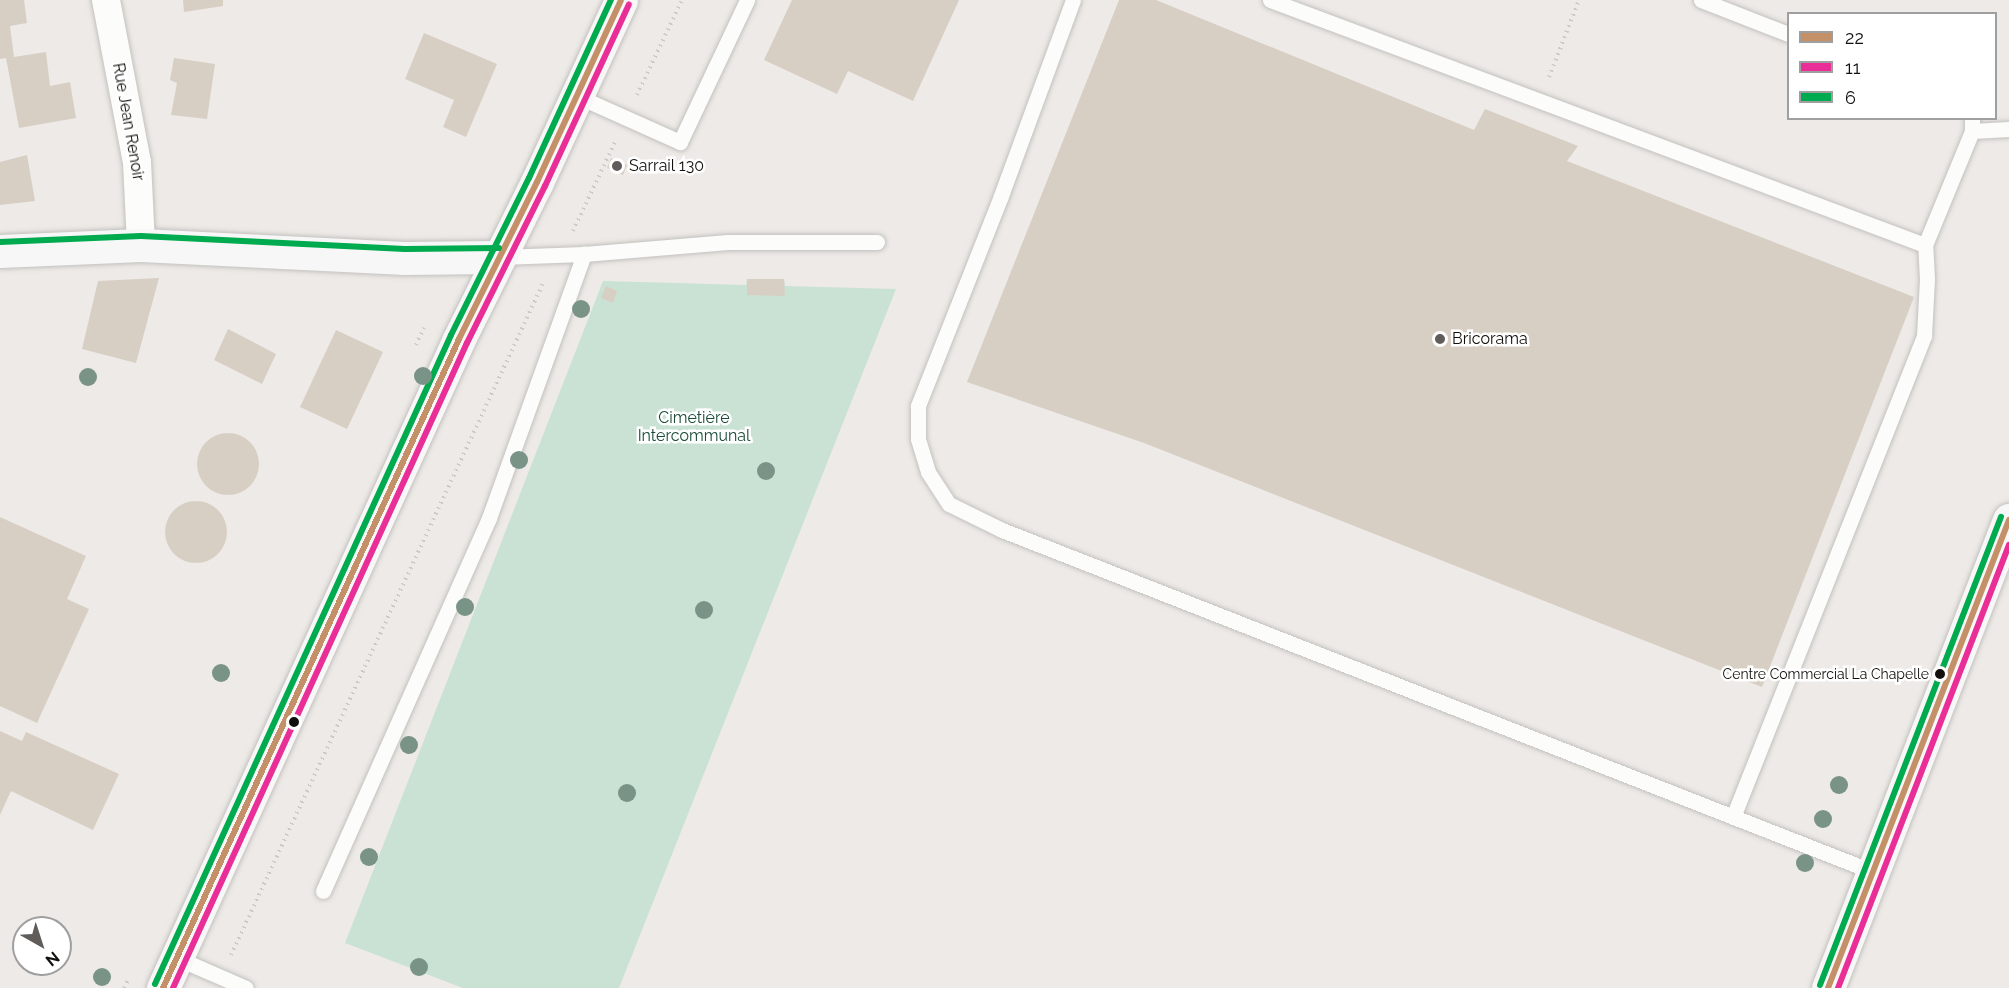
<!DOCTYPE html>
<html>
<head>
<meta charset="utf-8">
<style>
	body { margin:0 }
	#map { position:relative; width:2009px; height:988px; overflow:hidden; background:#edeae7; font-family:Raleway,sans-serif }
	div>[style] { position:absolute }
	.green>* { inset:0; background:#c9e2d4 }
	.building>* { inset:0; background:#d8cfc4 }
	.round { border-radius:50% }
	.path>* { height:4px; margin-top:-2px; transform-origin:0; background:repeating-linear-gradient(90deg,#cac9c8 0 1.5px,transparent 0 6px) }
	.roads { filter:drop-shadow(0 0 2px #c3c1be) drop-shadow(0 0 2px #c3c1be) }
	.lane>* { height:15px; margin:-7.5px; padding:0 7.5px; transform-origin:7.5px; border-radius:7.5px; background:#fcfcfb }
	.street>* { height:28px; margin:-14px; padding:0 14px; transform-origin:14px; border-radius:14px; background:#fcfcfb }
	.secondary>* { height:33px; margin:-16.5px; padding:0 16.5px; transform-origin:16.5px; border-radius:16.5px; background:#f8f7f8 }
	.bus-1>* { height:6px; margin:-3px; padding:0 3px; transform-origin:3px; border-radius:3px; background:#c49068 }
	.bus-2>* { height:6px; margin:-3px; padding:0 3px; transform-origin:3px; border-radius:3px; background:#e92e97 }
	.bus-3>* { height:6px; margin:-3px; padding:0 3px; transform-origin:3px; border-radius:3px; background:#00aa4e }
	.trees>* { width:18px; height:18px; margin:-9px; border-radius:50%; background:#799387 }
	.dots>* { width:16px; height:16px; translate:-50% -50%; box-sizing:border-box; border:3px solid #fff; border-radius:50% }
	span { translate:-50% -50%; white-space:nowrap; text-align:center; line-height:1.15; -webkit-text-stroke:5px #fff; paint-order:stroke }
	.bus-label { font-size:14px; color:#12100e }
	.right { translate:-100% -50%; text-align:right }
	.street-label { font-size:16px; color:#12100e }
	.poi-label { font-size:16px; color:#12100e }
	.left { translate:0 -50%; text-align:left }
	.park-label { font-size:16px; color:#1a4c38 }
	.legend { position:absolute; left:1787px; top:12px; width:210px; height:108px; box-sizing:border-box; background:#fff; border:2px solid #a09f9f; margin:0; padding:8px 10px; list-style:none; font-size:18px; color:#12100e }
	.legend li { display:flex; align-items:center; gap:12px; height:30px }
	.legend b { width:30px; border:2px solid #a09f9f }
	.north { position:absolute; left:12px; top:916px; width:60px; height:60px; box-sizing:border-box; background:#fff; border:2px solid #a09f9f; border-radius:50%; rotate:141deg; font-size:16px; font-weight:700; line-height:24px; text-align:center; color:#12100e }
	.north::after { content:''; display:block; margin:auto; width:21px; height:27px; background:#5f5c5a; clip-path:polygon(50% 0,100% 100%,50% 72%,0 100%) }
</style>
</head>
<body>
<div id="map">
	<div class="green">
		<i style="clip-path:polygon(747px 279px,784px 279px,785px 286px,896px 289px,619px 988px,463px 988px,345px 943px,603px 281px,746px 285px)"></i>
	</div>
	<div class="building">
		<i style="clip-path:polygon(0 0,24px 0,27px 23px,10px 26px,14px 57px,46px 52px,50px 86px,70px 82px,76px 118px,19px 128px,6px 58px,0 59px)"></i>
		<i style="clip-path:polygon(183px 0,223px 0,223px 6px,184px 12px)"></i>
		<i style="clip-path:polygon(792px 0,959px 0,913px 101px,848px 71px,837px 94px,764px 60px)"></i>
		<i style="clip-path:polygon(1119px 0,1156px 0,1474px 130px,1485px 109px,1578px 146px,1567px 161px,1914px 297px,1762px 687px,1144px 443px,967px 382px)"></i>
		<i style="clip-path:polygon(424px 33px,497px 64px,466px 137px,443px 127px,454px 100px,405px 79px)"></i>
		<i style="clip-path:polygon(174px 58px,215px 64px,207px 119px,171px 115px,177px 83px,170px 80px)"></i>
		<i style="clip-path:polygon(27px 155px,35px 201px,0 205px,0 162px)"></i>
		<i style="clip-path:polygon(611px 158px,627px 165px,623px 175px,607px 168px)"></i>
		<i style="clip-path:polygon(159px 278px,136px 363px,82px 349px,98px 281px)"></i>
		<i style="clip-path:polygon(747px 279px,784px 279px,785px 296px,747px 295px)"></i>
		<i style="clip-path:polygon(606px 286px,617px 291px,613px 303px,601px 298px)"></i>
		<i style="clip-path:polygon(228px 329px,276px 354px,262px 384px,214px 360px)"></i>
		<i style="clip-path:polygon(336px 330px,383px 352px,347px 429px,300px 407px)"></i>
		<i class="round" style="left:197px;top:433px;width:62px;height:62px"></i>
		<i class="round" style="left:165px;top:501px;width:62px;height:62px"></i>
		<i style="clip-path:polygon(0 517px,86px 556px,67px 599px,89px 609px,37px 723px,0 706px)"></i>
		<i style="clip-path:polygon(0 731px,22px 741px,26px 732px,119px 774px,93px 830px,11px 791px,0 815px)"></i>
	</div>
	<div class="path">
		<i style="left:1549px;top:77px;width:83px;rotate:-68.7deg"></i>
		<i style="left:637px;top:95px;width:105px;rotate:-64.7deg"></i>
		<i style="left:573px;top:231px;width:101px;rotate:-64.7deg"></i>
		<i style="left:416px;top:345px;width:19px;rotate:-65deg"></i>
		<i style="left:231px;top:955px;width:743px;rotate:-65.09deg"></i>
		<i style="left:124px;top:988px;width:11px;rotate:-63deg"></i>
	</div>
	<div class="roads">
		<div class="lane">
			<i style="left:1073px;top:0;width:209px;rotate:110.2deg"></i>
			<i style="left:1001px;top:196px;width:226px;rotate:111.6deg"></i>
			<i style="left:918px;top:406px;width:33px;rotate:90deg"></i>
			<i style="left:918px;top:439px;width:34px;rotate:73deg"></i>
			<i style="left:928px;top:472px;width:38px;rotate:57deg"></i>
			<i style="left:949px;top:504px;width:59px;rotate:26.1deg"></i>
			<i style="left:1002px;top:530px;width:937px;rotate:21.42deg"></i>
			<i style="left:1270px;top:0;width:699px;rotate:20.51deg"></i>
			<i style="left:1925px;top:245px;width:123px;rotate:-67.6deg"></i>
			<i style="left:1701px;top:0;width:93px;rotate:21.3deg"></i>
			<i style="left:577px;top:96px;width:113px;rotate:24.1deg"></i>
			<i style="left:680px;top:142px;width:157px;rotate:-64.7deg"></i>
			<i style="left:1972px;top:118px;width:13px;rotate:90deg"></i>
			<i style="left:1972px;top:131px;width:37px;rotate:-3deg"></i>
			<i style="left:500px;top:257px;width:84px;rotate:-2deg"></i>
			<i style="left:584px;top:254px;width:144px;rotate:-4.8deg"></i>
			<i style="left:728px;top:242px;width:149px"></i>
			<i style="left:1733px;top:817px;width:518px;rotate:-68.34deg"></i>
			<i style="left:1924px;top:336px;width:57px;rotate:-87deg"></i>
			<i style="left:1927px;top:279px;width:34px;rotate:-93deg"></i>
			<i style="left:323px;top:891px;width:408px;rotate:-66deg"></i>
			<i style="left:489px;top:518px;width:281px;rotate:-70.2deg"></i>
			<i style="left:177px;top:958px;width:75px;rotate:23.5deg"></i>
		</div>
		<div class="street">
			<i style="left:106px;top:0;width:165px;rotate:79.2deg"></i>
			<i style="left:137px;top:162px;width:83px;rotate:87.2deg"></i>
		</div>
		<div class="secondary">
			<i style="left:0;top:251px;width:141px;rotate:-2.4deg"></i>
			<i style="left:141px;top:245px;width:264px;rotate:2.8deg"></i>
			<i style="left:405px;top:258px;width:94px;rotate:-0.6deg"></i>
			<i style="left:163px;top:988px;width:713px;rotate:-65.48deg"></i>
			<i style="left:459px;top:339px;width:175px;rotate:-63.6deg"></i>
			<i style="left:537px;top:182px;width:200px;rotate:-65.2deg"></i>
			<i style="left:1828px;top:988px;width:502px;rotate:-68.86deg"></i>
		</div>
	</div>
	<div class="bus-1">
		<i style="left:163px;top:988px;width:713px;rotate:-65.48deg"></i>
		<i style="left:459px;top:339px;width:175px;rotate:-63.6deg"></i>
		<i style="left:537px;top:182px;width:200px;rotate:-65.2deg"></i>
		<i style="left:1828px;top:988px;width:502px;rotate:-68.86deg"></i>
	</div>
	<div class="bus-2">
		<i style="left:173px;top:988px;width:709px;rotate:-65.5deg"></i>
		<i style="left:467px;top:343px;width:175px;rotate:-63.6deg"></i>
		<i style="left:545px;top:186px;width:200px;rotate:-65.2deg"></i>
		<i style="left:1838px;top:988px;width:475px;rotate:-68.9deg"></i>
	</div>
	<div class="bus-3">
		<i style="left:0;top:242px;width:141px;rotate:-2.4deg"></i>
		<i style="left:141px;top:236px;width:264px;rotate:2.8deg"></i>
		<i style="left:405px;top:249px;width:94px;rotate:-0.6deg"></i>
		<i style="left:155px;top:984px;width:713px;rotate:-65.48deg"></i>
		<i style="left:451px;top:335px;width:175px;rotate:-63.6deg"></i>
		<i style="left:529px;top:178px;width:196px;rotate:-65.3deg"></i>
		<i style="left:1820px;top:985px;width:502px;rotate:-68.86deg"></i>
	</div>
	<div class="trees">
		<i style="left:581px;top:309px"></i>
		<i style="left:423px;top:376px"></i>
		<i style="left:88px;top:377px"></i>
		<i style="left:519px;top:460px"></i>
		<i style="left:766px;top:471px"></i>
		<i style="left:465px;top:607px"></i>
		<i style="left:704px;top:610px"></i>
		<i style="left:221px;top:673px"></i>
		<i style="left:409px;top:745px"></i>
		<i style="left:1839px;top:785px"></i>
		<i style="left:627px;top:793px"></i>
		<i style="left:1823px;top:819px"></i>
		<i style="left:369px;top:857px"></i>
		<i style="left:1805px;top:863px"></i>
		<i style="left:419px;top:967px"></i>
		<i style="left:102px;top:977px"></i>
	</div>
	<div class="dots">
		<i style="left:617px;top:166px;background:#5f5c5a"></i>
		<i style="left:1440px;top:339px;background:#5f5c5a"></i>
		<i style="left:1940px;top:674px;background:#12100e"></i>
		<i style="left:294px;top:722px;background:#12100e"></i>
	</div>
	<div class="bus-label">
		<span class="right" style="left:1929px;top:674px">Centre Commercial La Chapelle</span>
	</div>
	<div class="street-label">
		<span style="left:128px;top:122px;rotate:80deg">Rue Jean Renoir</span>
	</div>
	<div class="poi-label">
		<span class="left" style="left:629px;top:166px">Sarrail 130</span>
		<span class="left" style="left:1452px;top:339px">Bricorama</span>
	</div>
	<div class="park-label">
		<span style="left:694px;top:427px">Cimetière<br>Intercommunal</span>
	</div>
	<ul class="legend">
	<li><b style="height:8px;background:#c49068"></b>22</li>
	<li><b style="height:8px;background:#e92e97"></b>11</li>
	<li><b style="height:8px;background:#00aa4e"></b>6</li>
	</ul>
	<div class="north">N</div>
</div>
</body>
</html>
